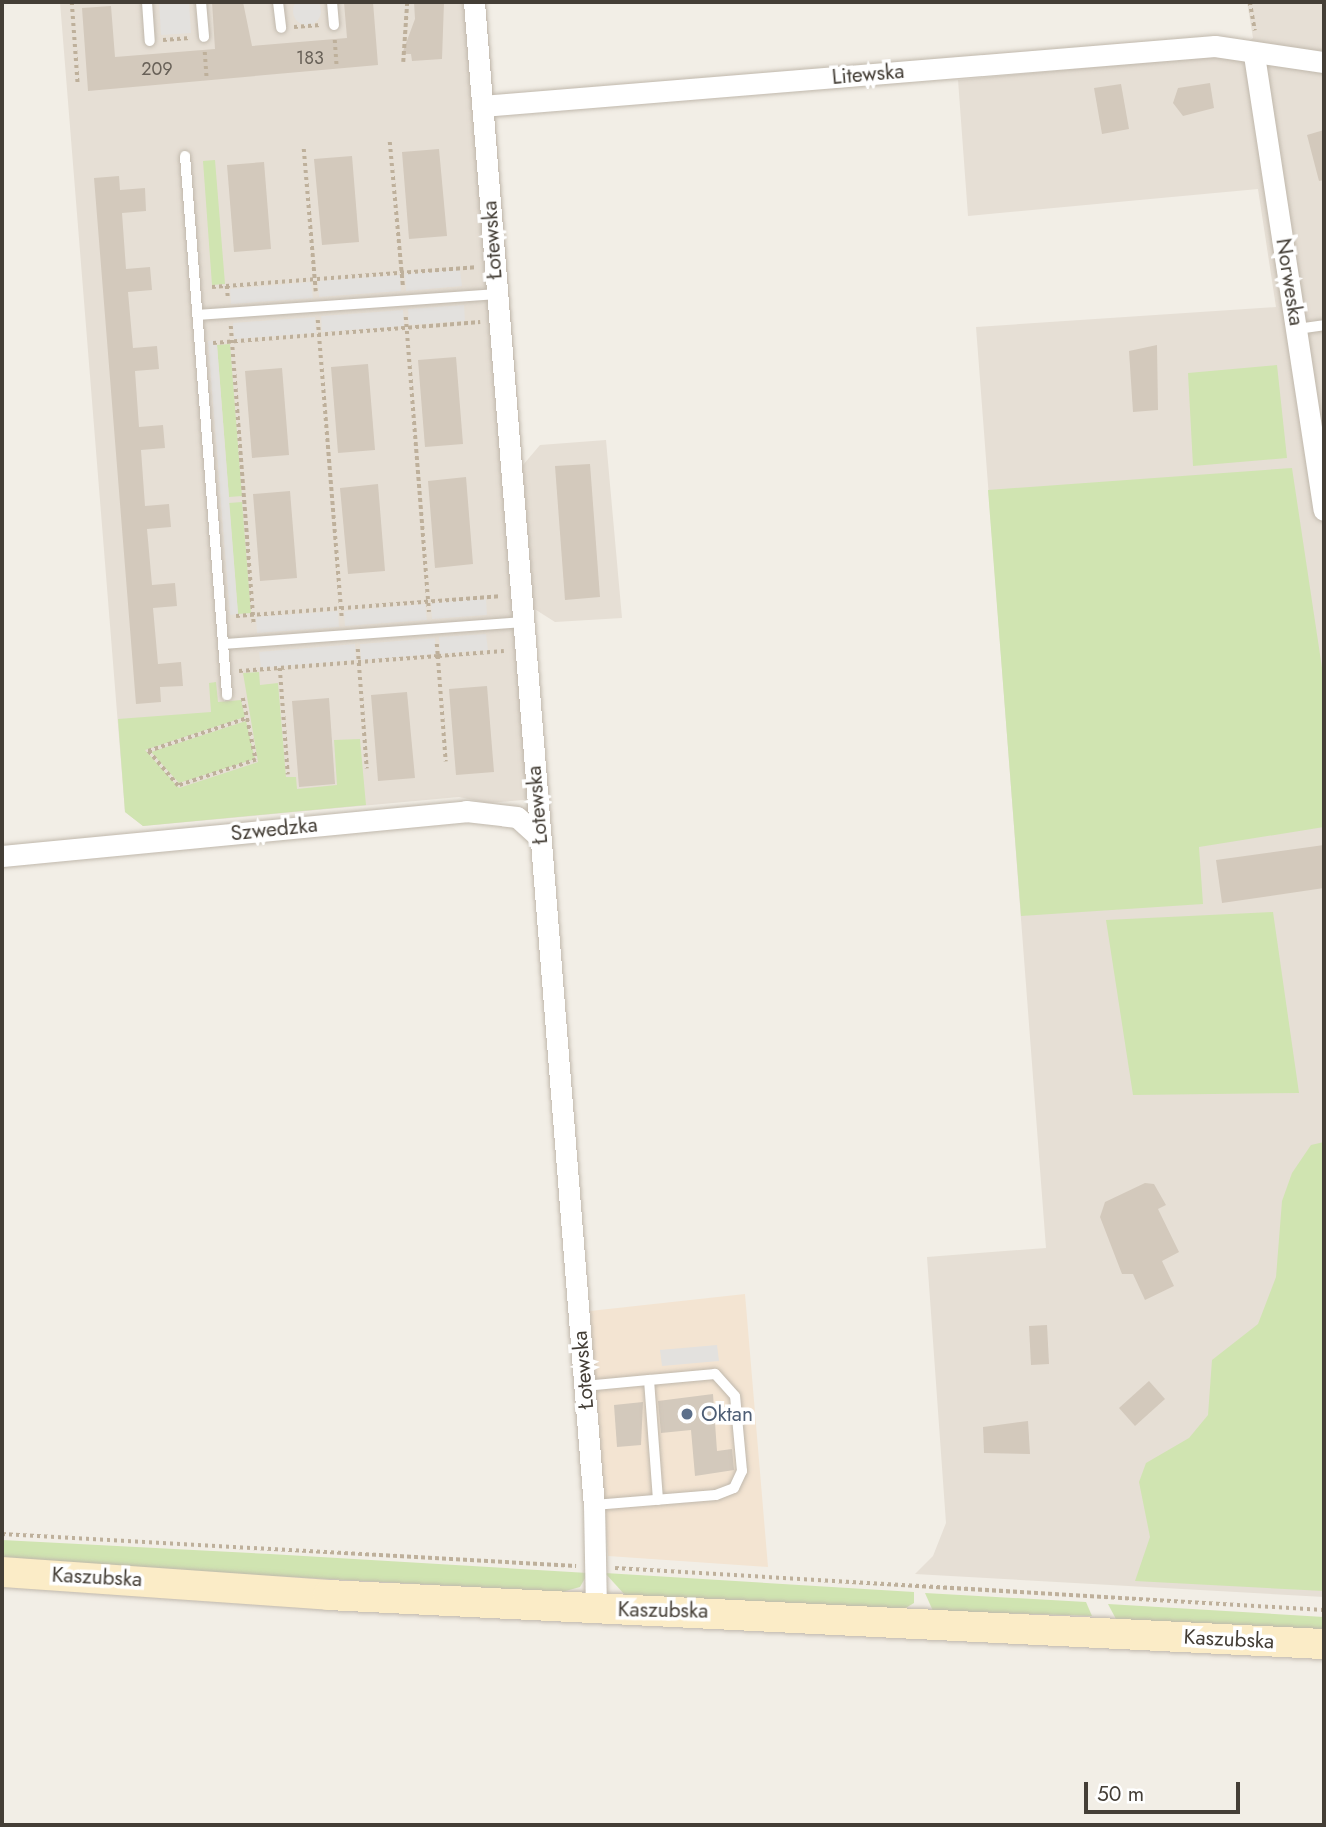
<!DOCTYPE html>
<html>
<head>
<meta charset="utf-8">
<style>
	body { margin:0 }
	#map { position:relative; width:1326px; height:1827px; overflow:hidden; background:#f2eee6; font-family:Jost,sans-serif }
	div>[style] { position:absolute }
	.residential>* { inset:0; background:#e6dfd5 }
	.commercial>* { inset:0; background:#f3e4d2 }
	.green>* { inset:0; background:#d0e4b1 }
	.parking>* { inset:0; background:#e3e1de }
	.round { border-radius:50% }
	.building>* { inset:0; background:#d3c9bc }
	.path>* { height:3.5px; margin-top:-1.75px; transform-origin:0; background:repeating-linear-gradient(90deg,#beb09b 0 3.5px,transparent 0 7px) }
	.roads { filter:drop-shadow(0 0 2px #c0b8ac) drop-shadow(0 0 2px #c0b8ac) }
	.lane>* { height:10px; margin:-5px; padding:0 5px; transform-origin:5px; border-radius:5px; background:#fff }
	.street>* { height:21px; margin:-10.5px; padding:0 10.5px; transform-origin:10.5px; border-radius:10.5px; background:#fff }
	.secondary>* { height:30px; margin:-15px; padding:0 15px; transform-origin:15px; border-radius:15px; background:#fbecc7 }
	.dots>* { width:19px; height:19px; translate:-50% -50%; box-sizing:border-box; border:4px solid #fff; border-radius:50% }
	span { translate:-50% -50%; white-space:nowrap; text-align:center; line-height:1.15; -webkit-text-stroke:7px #fff; paint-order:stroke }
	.number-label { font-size:18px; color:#686158 }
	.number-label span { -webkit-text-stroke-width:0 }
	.street-label { font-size:21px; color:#443e36 }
	.service-label { font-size:21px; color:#4e5e75 }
	.left { translate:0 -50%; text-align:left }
	.frame { position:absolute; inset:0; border:4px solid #443e36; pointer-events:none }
	.scale { position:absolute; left:1084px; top:1782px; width:156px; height:32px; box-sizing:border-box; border:4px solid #443e36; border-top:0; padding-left:9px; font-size:21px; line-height:24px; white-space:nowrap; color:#443e36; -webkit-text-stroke:5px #fff; paint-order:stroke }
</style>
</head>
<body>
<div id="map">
	<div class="residential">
		<i style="clip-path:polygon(60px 2px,486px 2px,523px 465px,540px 445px,606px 440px,622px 618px,555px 622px,533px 608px,548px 798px,488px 803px,459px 797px,143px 826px,125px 812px)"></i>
		<i style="clip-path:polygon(1247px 2px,1324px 2px,1324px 1597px,915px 1574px,933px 1556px,946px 1523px,927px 1257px,1046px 1248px,976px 327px,1276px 307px,1258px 189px,968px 216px,958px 80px,1234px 54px,1253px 38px)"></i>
	</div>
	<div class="commercial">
		<i style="clip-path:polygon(745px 1294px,768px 1567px,608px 1556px,590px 1311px)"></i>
	</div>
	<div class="green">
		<i style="clip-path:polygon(215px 160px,225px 284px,212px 285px,203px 161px)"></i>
		<i style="clip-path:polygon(230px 344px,242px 496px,229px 497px,217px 345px)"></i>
		<i style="clip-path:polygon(1277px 365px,1287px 458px,1193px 466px,1188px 373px)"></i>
		<i style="clip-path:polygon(1292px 468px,1324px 681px,1324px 827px,1199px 847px,1203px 904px,1021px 916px,988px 490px)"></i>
		<i style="clip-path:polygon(242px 502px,251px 613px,238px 614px,229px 503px)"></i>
		<i style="clip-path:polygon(259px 672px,260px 685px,278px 683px,286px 777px,296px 777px,297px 789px,337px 785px,334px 740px,360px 739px,366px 805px,143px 826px,125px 812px,118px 719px,211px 712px,209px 683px,216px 682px,218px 702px,241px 700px,245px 717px,145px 750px,179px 788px,258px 762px,243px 673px)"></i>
		<i style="clip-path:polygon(246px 721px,255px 759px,179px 783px,151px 752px)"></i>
		<i style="clip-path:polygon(1273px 912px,1299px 1093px,1133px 1095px,1106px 920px)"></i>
		<i style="clip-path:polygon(1324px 1142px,1324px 1591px,1135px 1581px,1150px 1537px,1139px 1482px,1146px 1463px,1189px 1438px,1208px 1415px,1212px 1360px,1258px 1324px,1276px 1277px,1282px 1201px,1292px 1173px,1311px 1145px)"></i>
		<i style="clip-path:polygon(2px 1540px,270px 1554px,588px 1573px,580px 1587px,562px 1592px,2px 1561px)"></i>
		<i style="clip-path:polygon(605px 1573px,914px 1592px,914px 1603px,904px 1609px,625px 1595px)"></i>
		<i style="clip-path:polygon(925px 1593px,1086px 1602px,1092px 1616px,933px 1611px)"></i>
		<i style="clip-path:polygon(1108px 1604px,1324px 1617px,1324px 1633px,1117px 1621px)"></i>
	</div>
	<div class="parking">
		<i class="round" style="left:293px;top:-3px;width:28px;height:28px"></i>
		<i style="clip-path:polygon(159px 2px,189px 2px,191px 33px,161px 35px)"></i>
		<i style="clip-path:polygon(460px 270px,462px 286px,406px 291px,405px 274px)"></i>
		<i style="clip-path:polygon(400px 275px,401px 291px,319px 297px,318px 281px)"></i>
		<i style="clip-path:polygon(311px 282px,313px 298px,231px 304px,230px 289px)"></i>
		<i style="clip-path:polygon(464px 305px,465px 321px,409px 325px,408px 309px)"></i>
		<i style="clip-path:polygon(403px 310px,404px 326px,322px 332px,321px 316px)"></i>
		<i style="clip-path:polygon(315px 317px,316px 333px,234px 339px,233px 323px)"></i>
		<i style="clip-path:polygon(216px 340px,217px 345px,238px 614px,230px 615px,208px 341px)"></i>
		<i style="clip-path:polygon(486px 599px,487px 615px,432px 619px,431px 603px)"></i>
		<i style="clip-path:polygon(425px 604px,427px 620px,345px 626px,344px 611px)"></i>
		<i style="clip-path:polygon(338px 611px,339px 627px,257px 633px,256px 617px)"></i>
		<i style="clip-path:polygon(486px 634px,488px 650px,440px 654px,439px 637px)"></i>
		<i style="clip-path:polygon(435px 638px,436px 654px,361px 660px,360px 644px)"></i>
		<i style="clip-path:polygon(355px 644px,356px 660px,261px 668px,259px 652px)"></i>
		<i style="clip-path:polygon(717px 1345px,719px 1361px,662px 1366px,660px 1350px)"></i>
	</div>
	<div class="building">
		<i style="clip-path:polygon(212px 2px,243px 2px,252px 46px,347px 38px,344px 2px,373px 2px,378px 65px,88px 91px,82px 8px,111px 6px,115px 57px,215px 49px)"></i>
		<i style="clip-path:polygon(414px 2px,444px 2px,442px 59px,412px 61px,411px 54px,402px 54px,415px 19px)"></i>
		<i style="clip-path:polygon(1210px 83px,1214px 108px,1183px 116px,1173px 103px,1178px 88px)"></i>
		<i style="clip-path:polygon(1121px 84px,1129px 129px,1102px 134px,1094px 88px)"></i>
		<i style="clip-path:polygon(1324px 130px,1324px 180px,1319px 181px,1307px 135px)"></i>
		<i style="clip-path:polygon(439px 149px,447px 236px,409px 239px,402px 152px)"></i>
		<i style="clip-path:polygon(352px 156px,359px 242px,322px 245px,314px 159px)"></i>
		<i style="clip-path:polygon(264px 162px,271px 249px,234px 252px,227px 165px)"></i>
		<i style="clip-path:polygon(119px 176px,120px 190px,145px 188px,146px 211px,122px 213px,126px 269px,150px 267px,152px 290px,128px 292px,133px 348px,157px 346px,159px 369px,135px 371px,139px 427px,163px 425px,165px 448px,141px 450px,145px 506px,169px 504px,170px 516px,171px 527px,147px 529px,152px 585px,175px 583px,177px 606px,153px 608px,158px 664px,181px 662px,183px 686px,160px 687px,161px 702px,136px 704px,94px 178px)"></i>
		<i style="clip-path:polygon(1157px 345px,1158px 410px,1133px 412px,1129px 351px)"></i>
		<i style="clip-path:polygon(456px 357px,463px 444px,425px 447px,418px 360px)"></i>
		<i style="clip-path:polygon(368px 364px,375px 450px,338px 453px,331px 367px)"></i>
		<i style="clip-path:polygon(282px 368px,289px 455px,252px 458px,245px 371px)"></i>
		<i style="clip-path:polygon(590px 464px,600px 597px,565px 600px,555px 466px)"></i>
		<i style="clip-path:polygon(466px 477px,473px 564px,435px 568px,428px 481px)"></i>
		<i style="clip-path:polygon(378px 484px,385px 571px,348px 574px,340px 488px)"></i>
		<i style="clip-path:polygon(290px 491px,297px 578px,260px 581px,253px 494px)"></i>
		<i style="clip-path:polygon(487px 686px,494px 772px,456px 775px,449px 689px)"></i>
		<i style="clip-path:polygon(407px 692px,415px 778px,378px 781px,371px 695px)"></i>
		<i style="clip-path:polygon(329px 698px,335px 784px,299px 787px,292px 701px)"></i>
		<i style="clip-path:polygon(1324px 845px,1324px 888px,1222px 903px,1216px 860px)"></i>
		<i style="clip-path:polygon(1145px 1183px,1154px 1184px,1166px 1205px,1158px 1209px,1179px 1252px,1162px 1261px,1174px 1286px,1145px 1300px,1133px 1274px,1122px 1274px,1100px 1217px,1105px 1202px)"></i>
		<i style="clip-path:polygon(1047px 1325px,1049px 1364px,1031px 1365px,1029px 1326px)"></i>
		<i style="clip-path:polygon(1149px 1381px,1165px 1399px,1135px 1426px,1119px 1408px)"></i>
		<i style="clip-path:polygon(713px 1394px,717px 1451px,732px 1449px,734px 1470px,695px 1476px,691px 1430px,661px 1433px,658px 1401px)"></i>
		<i style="clip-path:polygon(643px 1402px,641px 1445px,617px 1447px,614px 1405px)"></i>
		<i style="clip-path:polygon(1028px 1421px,1030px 1454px,984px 1453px,983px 1427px)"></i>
	</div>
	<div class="path">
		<i style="left:72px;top:2px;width:83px;rotate:85.9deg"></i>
		<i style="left:1250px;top:2px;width:29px;rotate:80deg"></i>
		<i style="left:294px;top:27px;width:27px;rotate:-4deg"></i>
		<i style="left:163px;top:40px;width:27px;rotate:-4deg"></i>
		<i style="left:335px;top:40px;width:26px;rotate:86deg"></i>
		<i style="left:205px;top:52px;width:26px;rotate:86deg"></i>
		<i style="left:403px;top:62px;width:60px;rotate:-86.2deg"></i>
		<i style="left:390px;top:142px;width:144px;rotate:84.8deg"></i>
		<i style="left:304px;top:149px;width:143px;rotate:85.2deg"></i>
		<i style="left:227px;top:286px;width:11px;rotate:85deg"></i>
		<i style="left:212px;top:287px;width:264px;rotate:-4.3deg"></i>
		<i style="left:406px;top:317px;width:296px;rotate:85.5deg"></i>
		<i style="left:318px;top:320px;width:300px;rotate:85.4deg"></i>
		<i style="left:231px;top:326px;width:300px;rotate:85.6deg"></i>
		<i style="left:213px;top:343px;width:268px;rotate:-4.5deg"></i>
		<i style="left:236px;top:616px;width:264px;rotate:-4.3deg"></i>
		<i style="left:437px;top:644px;width:12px;rotate:85deg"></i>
		<i style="left:438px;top:656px;width:66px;rotate:-4.3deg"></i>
		<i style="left:358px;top:649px;width:120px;rotate:85.7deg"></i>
		<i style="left:280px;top:668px;width:107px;rotate:85.7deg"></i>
		<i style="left:239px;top:671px;width:200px;rotate:-4.3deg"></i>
		<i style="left:438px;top:656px;width:106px;rotate:85.7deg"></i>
		<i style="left:243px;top:698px;width:63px;rotate:78.2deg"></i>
		<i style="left:256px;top:760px;width:82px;rotate:161.6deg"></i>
		<i style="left:178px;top:786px;width:46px;rotate:-130.6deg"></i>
		<i style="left:148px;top:751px;width:104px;rotate:-18.4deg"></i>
		<i style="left:2px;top:1534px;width:575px;rotate:3.19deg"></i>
		<i style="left:615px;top:1568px;width:710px;rotate:3.39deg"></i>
	</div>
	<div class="roads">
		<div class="lane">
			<i style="left:147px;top:2px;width:39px;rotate:86deg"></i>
			<i style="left:201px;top:2px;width:35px;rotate:85deg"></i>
			<i style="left:278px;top:2px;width:26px;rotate:83deg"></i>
			<i style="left:332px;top:2px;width:23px;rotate:85deg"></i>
			<i style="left:185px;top:156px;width:541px;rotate:85.54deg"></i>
			<i style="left:198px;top:315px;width:299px;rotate:-4deg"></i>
			<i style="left:1297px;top:329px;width:27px;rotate:-8deg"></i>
			<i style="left:224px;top:644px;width:299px;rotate:-4.2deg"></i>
			<i style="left:584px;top:1386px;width:65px;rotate:-5.3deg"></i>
			<i style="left:594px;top:1505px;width:122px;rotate:-4.7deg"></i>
			<i style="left:716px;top:1495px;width:19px;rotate:-21deg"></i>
			<i style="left:734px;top:1488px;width:19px;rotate:-65deg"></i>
			<i style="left:742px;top:1471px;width:75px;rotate:-95.3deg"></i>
			<i style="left:735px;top:1396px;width:30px;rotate:-132deg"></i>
			<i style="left:715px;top:1374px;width:66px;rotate:174.8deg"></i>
			<i style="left:649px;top:1380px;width:120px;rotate:85.7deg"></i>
		</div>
		<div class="street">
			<i style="left:474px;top:2px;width:1508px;rotate:85.44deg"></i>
			<i style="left:594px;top:1505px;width:104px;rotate:88.9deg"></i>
			<i style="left:1254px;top:55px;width:460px;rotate:81.3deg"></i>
			<i style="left:482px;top:106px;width:735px;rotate:-4.68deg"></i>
			<i style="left:1215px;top:46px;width:110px;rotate:8.4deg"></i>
			<i style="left:2px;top:856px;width:466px;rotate:-5.5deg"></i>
			<i style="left:466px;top:811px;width:51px;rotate:6.7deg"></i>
			<i style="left:517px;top:817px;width:30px;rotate:42deg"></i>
		</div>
		<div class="secondary">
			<i style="left:2px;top:1572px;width:327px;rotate:4deg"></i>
			<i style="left:328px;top:1595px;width:997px;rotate:2.82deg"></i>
		</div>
	</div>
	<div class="dots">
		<i style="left:687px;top:1414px;background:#5c6f8a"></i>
	</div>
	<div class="number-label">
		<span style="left:310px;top:58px">183</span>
		<span style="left:157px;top:69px">209</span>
	</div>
	<div class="street-label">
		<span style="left:868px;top:74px;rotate:-5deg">Litewska</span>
		<span style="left:492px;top:240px;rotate:-94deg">Łotewska</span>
		<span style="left:1290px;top:282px;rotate:81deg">Norweska</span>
		<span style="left:537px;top:805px;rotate:-95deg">Łotewska</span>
		<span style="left:274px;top:829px;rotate:-6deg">Szwedzka</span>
		<span style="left:583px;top:1370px;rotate:-95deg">Łotewska</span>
		<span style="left:97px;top:1577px;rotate:3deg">Kaszubska</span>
		<span style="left:663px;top:1610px;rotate:1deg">Kaszubska</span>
		<span style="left:1229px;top:1639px;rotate:3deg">Kaszubska</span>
	</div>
	<div class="service-label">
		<span class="left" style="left:701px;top:1414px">Oktan</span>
	</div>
	<div class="frame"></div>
	<div class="scale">50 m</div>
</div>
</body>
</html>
